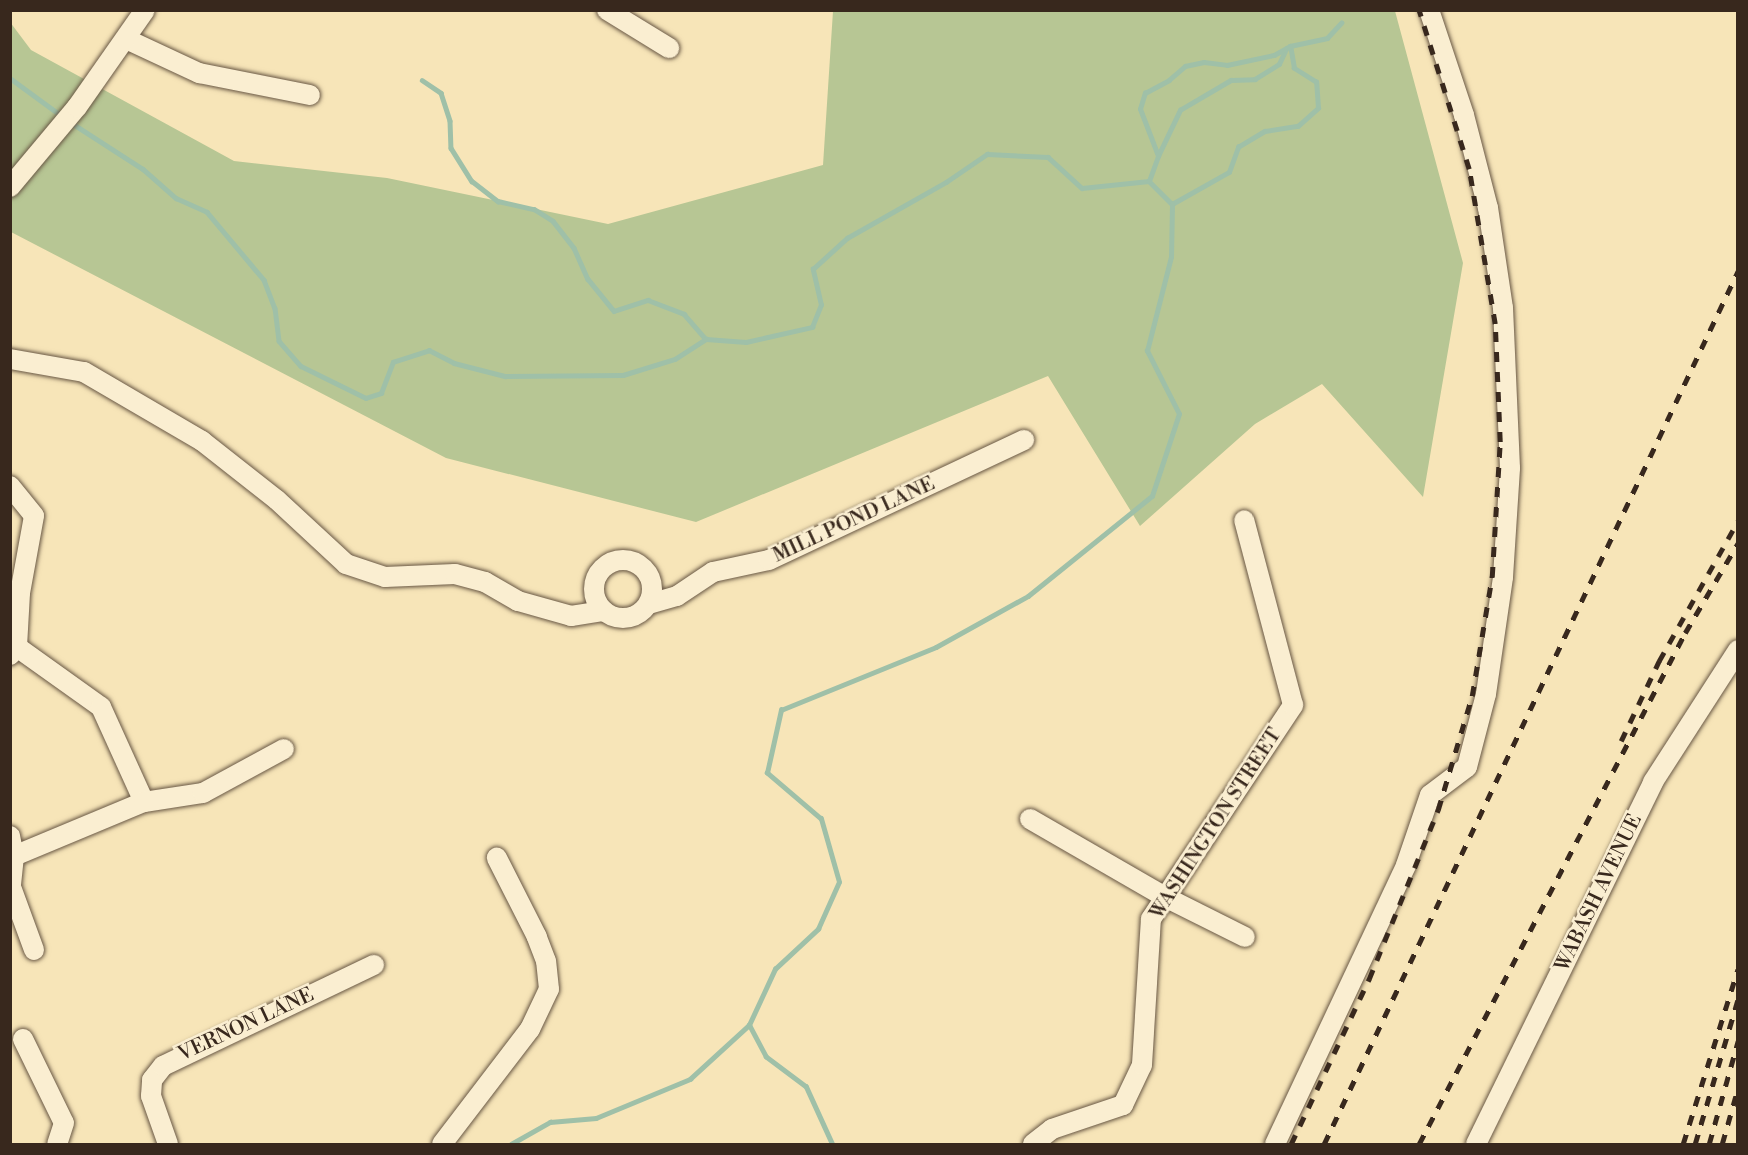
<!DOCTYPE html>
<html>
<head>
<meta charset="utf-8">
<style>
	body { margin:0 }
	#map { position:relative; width:1748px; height:1155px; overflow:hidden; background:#f7e5b8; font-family:"Libre Bodoni",serif }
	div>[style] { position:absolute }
	.green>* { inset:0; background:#b7c694 }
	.stream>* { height:4.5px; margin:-2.25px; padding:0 2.25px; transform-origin:2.25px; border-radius:2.25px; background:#9fc0a8 }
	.roads { filter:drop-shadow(0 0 2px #685744) drop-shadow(0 0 2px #685744) }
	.minor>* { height:20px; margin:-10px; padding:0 10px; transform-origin:10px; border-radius:10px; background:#faeed1 }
	.minor>.ring { margin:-10px; padding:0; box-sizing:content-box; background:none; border:20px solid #faeed1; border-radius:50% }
	.rail>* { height:4.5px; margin-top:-2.25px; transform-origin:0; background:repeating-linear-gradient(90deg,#38281d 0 10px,transparent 0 20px) }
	span { translate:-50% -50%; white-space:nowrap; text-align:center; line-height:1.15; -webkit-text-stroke:5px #faeed1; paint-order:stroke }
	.street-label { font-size:20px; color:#38281d }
	.frame { position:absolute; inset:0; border:12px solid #38281d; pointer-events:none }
</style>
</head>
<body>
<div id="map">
	<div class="green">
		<i style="clip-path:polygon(833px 11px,1395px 11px,1463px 263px,1423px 497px,1322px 384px,1255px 424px,1140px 526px,1048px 376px,696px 522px,446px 458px,11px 232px,10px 22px,31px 50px,234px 161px,387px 178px,608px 224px,823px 165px)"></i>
	</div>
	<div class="stream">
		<i style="left:10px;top:78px;width:66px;rotate:36.3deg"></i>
		<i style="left:422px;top:80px;width:23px;rotate:34deg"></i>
		<i style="left:441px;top:93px;width:29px;rotate:72deg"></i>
		<i style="left:450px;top:121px;width:27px;rotate:88deg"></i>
		<i style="left:451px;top:148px;width:39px;rotate:58deg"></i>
		<i style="left:472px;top:181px;width:33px;rotate:38deg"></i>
		<i style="left:498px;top:201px;width:37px;rotate:13deg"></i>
		<i style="left:534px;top:209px;width:22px;rotate:32deg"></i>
		<i style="left:553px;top:221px;width:34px;rotate:52deg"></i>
		<i style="left:574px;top:248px;width:34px;rotate:66deg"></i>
		<i style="left:588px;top:279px;width:41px;rotate:50.9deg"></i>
		<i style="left:614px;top:311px;width:36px;rotate:-18deg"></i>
		<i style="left:648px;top:300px;width:39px;rotate:21deg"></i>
		<i style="left:684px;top:314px;width:33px;rotate:49deg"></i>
		<i style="left:70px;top:122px;width:87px;rotate:32.8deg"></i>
		<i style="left:143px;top:169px;width:44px;rotate:41.3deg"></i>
		<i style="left:176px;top:198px;width:34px;rotate:24deg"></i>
		<i style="left:207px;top:212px;width:89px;rotate:50deg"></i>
		<i style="left:264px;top:280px;width:30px;rotate:69deg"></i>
		<i style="left:275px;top:308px;width:33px;rotate:83deg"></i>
		<i style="left:279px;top:341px;width:33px;rotate:49deg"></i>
		<i style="left:301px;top:366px;width:72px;rotate:26.2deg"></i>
		<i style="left:366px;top:398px;width:16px;rotate:-18deg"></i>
		<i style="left:381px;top:393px;width:33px;rotate:-69deg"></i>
		<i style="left:393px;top:362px;width:38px;rotate:-18deg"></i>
		<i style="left:429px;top:350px;width:28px;rotate:27deg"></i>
		<i style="left:454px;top:363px;width:53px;rotate:14.3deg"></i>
		<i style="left:505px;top:376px;width:118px;rotate:-0.5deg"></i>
		<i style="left:623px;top:375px;width:54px;rotate:-17.1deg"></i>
		<i style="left:675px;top:359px;width:37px;rotate:-33deg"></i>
		<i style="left:706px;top:339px;width:40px;rotate:4.3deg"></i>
		<i style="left:746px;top:342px;width:68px;rotate:-12.8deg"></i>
		<i style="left:812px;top:327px;width:24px;rotate:-68deg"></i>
		<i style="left:821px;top:305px;width:37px;rotate:-103deg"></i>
		<i style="left:813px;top:269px;width:46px;rotate:-42.4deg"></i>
		<i style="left:847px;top:238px;width:114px;rotate:-29.5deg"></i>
		<i style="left:946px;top:182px;width:50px;rotate:-34.3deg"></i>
		<i style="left:987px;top:154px;width:61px;rotate:2.8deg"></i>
		<i style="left:1048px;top:157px;width:46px;rotate:42.4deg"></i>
		<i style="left:1082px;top:188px;width:67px;rotate:-6deg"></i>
		<i style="left:1149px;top:181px;width:33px;rotate:45deg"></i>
		<i style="left:1172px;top:204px;width:65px;rotate:-29.3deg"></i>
		<i style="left:1229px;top:172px;width:27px;rotate:-70deg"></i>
		<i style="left:1238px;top:147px;width:31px;rotate:-31deg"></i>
		<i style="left:1265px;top:131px;width:33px;rotate:-9deg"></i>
		<i style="left:1298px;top:126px;width:27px;rotate:-42deg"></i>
		<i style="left:1318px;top:108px;width:26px;rotate:-94deg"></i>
		<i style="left:1316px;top:82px;width:26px;rotate:-148deg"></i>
		<i style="left:1294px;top:68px;width:22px;rotate:-100deg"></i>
		<i style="left:1290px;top:46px;width:38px;rotate:-12deg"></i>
		<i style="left:1327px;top:38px;width:21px;rotate:-47deg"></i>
		<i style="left:1158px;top:156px;width:51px;rotate:-64.4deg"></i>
		<i style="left:1180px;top:110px;width:59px;rotate:-30.5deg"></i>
		<i style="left:1231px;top:80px;width:24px;rotate:-2deg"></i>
		<i style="left:1255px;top:79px;width:28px;rotate:-32deg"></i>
		<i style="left:1279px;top:64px;width:17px;rotate:-65deg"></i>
		<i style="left:1149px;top:181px;width:27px;rotate:-70deg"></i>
		<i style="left:1158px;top:156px;width:50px;rotate:-111deg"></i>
		<i style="left:1140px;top:109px;width:17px;rotate:-73deg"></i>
		<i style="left:1145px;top:93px;width:27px;rotate:-28deg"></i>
		<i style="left:1169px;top:80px;width:21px;rotate:-41deg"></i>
		<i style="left:1185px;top:66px;width:19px;rotate:-12deg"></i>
		<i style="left:1204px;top:62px;width:23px;rotate:7deg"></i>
		<i style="left:1227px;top:65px;width:48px;rotate:-12deg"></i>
		<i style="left:1274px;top:55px;width:18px;rotate:-29deg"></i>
		<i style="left:511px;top:1144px;width:45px;rotate:-29.4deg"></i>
		<i style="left:550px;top:1122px;width:46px;rotate:-5deg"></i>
		<i style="left:596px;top:1118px;width:102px;rotate:-22.5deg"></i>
		<i style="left:690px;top:1079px;width:80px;rotate:-42.5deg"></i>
		<i style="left:832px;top:1144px;width:63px;rotate:-114.5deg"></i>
		<i style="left:806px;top:1087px;width:50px;rotate:-143.1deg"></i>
		<i style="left:766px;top:1057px;width:36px;rotate:-118deg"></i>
		<i style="left:749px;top:1025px;width:62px;rotate:-65.1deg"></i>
		<i style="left:775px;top:969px;width:59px;rotate:-42.9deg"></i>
		<i style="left:818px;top:929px;width:51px;rotate:-65.9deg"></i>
		<i style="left:839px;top:882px;width:66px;rotate:-105.9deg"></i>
		<i style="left:821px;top:819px;width:71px;rotate:-139.6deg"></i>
		<i style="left:767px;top:773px;width:65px;rotate:-77.5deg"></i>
		<i style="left:781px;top:710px;width:167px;rotate:-22.1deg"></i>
		<i style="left:936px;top:647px;width:105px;rotate:-29deg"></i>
		<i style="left:1028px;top:596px;width:159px;rotate:-38.9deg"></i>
		<i style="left:1152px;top:496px;width:86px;rotate:-71.8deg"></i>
		<i style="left:1179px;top:414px;width:71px;rotate:-116.9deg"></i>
		<i style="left:1147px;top:351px;width:97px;rotate:-75.7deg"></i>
		<i style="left:1171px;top:257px;width:53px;rotate:-88.9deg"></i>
	</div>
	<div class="roads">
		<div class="minor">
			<i style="left:607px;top:10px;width:73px;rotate:31.5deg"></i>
			<i style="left:126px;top:39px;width:81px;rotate:25deg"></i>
			<i style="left:199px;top:73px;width:113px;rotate:11.2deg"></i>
			<i style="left:10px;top:187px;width:104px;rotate:-50.1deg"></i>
			<i style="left:77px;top:107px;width:118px;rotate:-55deg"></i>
			<i style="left:10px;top:359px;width:75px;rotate:10deg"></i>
			<i style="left:84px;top:372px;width:137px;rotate:30.3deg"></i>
			<i style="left:202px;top:441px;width:95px;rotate:38.2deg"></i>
			<i style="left:277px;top:500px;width:94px;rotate:42.8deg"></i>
			<i style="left:346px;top:564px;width:41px;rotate:18.4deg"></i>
			<i style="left:385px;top:577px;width:70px;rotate:-2.5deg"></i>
			<i style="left:455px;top:574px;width:31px;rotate:15deg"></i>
			<i style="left:485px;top:582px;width:38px;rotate:30deg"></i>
			<i style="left:518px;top:601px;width:55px;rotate:15.8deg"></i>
			<i style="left:571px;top:616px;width:33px;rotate:-9deg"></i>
			<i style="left:10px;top:486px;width:38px;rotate:51deg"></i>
			<i style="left:34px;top:516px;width:78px;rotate:100.3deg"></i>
			<i style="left:20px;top:593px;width:54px;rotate:93.2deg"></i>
			<i style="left:17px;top:647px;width:11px;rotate:131deg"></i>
			<i class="ring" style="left:594px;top:560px;width:38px;height:38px"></i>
			<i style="left:649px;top:604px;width:29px;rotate:-16deg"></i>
			<i style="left:677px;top:596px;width:43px;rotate:-33.7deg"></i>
			<i style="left:713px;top:572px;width:57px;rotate:-12.1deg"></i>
			<i style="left:769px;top:560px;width:282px;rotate:-25.2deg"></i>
			<i style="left:17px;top:647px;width:103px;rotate:35.5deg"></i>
			<i style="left:101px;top:707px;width:104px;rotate:65.6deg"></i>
			<i style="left:1030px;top:819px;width:158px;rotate:30deg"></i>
			<i style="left:1167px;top:898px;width:87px;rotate:26.6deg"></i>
			<i style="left:10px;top:836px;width:20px;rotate:79deg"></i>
			<i style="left:14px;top:856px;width:31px;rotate:96deg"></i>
			<i style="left:11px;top:887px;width:67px;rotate:69.9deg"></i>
			<i style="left:14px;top:856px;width:141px;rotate:-22.6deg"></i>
			<i style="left:144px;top:802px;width:60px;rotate:-8.7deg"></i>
			<i style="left:203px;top:793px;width:92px;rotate:-28.5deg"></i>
			<i style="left:23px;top:1039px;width:93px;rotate:64deg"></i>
			<i style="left:64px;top:1123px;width:22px;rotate:108deg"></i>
			<i style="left:168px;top:1144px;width:51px;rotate:-109.5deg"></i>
			<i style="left:151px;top:1096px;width:16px;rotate:-86deg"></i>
			<i style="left:152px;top:1080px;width:18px;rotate:-52deg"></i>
			<i style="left:163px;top:1066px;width:234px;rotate:-25.6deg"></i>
			<i style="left:442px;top:1144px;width:145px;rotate:-52.6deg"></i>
			<i style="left:530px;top:1029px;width:44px;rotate:-64.6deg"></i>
			<i style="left:549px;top:989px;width:28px;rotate:-96deg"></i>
			<i style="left:546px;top:961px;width:26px;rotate:-111deg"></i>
			<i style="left:537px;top:937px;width:89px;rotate:-116.9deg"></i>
			<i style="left:1033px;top:1144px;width:24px;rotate:-38deg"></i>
			<i style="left:1052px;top:1129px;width:75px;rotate:-18.7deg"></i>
			<i style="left:1123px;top:1105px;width:44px;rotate:-64.6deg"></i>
			<i style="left:1142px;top:1065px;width:146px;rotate:-86.5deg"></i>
			<i style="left:1151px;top:919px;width:257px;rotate:-56.4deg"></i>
			<i style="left:1293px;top:705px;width:191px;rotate:-104.8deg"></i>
			<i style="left:1275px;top:1144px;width:308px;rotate:-64.8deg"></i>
			<i style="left:1406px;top:865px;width:74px;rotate:-71.1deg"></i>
			<i style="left:1430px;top:795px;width:46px;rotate:-37.1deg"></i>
			<i style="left:1467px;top:767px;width:75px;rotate:-75.4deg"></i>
			<i style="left:1486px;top:694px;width:118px;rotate:-81.7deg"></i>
			<i style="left:1503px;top:577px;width:109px;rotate:-86.3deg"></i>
			<i style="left:1510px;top:468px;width:160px;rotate:-92.5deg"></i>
			<i style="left:1503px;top:308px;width:101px;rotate:-98.5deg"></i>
			<i style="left:1488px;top:208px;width:96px;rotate:-104.5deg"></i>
			<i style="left:1464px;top:115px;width:111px;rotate:-108.4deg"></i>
			<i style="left:1476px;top:1144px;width:403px;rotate:-63.9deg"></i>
			<i style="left:1653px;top:782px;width:157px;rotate:-57.2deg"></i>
		</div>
	</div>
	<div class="rail">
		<i style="left:1621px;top:741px;width:89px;rotate:-64.6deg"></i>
		<i style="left:1659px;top:661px;width:161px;rotate:-60.6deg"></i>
		<i style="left:1291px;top:1144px;width:183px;rotate:-64.7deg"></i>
		<i style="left:1369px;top:979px;width:183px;rotate:-67.8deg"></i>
		<i style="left:1438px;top:810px;width:119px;rotate:-73.4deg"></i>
		<i style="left:1472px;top:696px;width:121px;rotate:-80.5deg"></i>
		<i style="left:1492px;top:577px;width:135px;rotate:-86.6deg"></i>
		<i style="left:1500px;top:442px;width:118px;rotate:-92.4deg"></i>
		<i style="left:1495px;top:324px;width:157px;rotate:-99.5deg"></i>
		<i style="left:1469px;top:169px;width:167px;rotate:-107.5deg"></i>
		<i style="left:1324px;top:1144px;width:966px;rotate:-64.63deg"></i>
		<i style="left:1419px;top:1144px;width:576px;rotate:-62.5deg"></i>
		<i style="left:1685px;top:633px;width:104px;rotate:-59.5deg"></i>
		<i style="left:1683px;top:1144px;width:183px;rotate:-72.6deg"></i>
		<i style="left:1695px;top:1144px;width:151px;rotate:-73.5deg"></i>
		<i style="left:1709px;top:1144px;width:107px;rotate:-74.3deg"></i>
		<i style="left:1722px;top:1144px;width:58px;rotate:-74.1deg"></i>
	</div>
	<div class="street-label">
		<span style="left:854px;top:520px;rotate:-25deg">MILL POND LANE</span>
		<span style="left:1216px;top:824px;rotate:-57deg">WASHINGTON STREET</span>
		<span style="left:1599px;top:893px;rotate:-64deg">WABASH AVENUE</span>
		<span style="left:246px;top:1025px;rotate:-25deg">VERNON LANE</span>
	</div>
	<div class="frame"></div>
</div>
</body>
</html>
